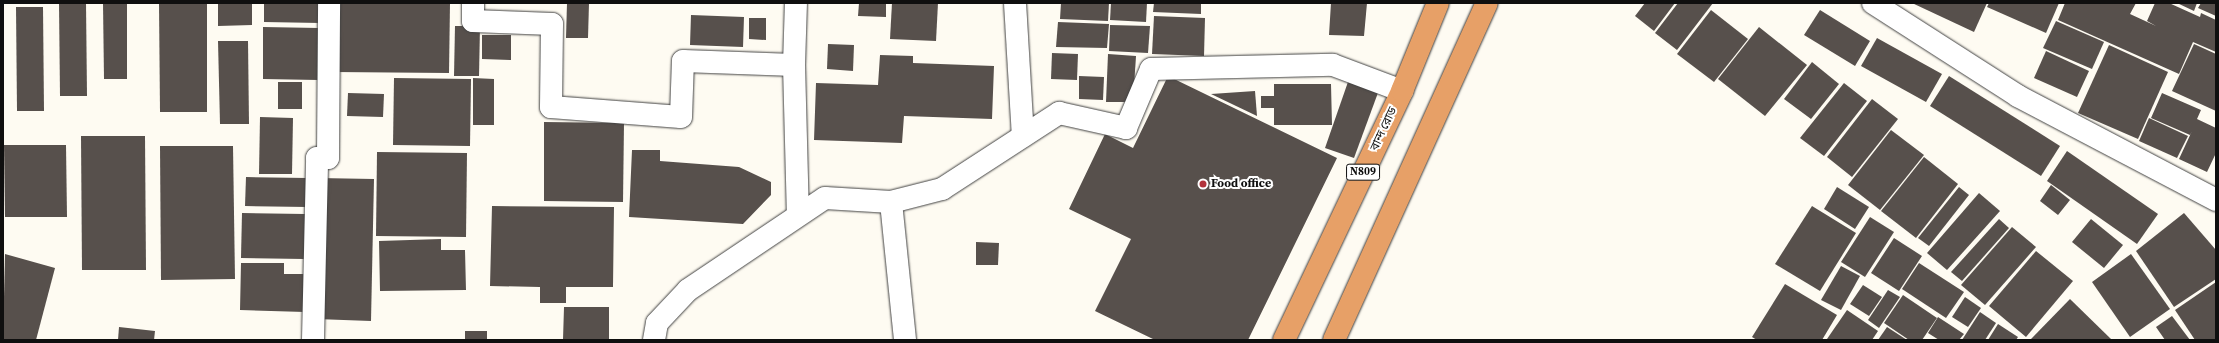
<!DOCTYPE html>
<html>
<head>
<meta charset="utf-8">
<style>
	body { margin:0 }
	#map { position:relative; width:2219px; height:343px; overflow:hidden; background:#fefbf2; font-family:"Source Serif 4","Noto Sans Bengali",serif }
	div>[style] { position:absolute }
	.building>* { inset:0; background:#57504c }
	.roads { filter:drop-shadow(0 0 1px #424242) drop-shadow(0 0 1px #424242) }
	.minor>* { height:22px; margin:-11px; padding:0 11px; transform-origin:11px; border-radius:11px; background:#fff }
	.highway>* { height:22px; margin:-11px; padding:0 11px; transform-origin:11px; border-radius:11px; background:#e7a067 }
	.dots>* { width:11px; height:11px; translate:-50% -50%; box-sizing:border-box; border:2px solid #fff; border-radius:50% }
	span { translate:-50% -50%; white-space:nowrap; text-align:center; line-height:1.15; -webkit-text-stroke:4px #fff; paint-order:stroke }
	.shield-label span { padding:1px 3px; background:#fff; border:1px solid; border-radius:3px; -webkit-text-stroke-width:0 }
	.shield-label { font-size:11px; color:#0f0f0f; font-weight:700 }
	.street-label { font-size:12px; color:#0f0f0f }
	.poi-label { font-size:12px; color:#0f0f0f; font-weight:700 }
	.left { translate:0 -50%; text-align:left }
	.frame { position:absolute; inset:0; border:4px solid #0f0f0f; pointer-events:none }
</style>
</head>
<body>
<div id="map">
	<div class="building">
		<i style="clip-path:polygon(59px 3px,86px 3px,87px 96px,60px 96px)"></i>
		<i style="clip-path:polygon(103px 3px,127px 3px,127px 79px,104px 79px)"></i>
		<i style="clip-path:polygon(159px 3px,207px 3px,207px 112px,160px 112px)"></i>
		<i style="clip-path:polygon(218px 3px,252px 3px,252px 25px,218px 26px)"></i>
		<i style="clip-path:polygon(264px 3px,320px 3px,320px 23px,264px 22px)"></i>
		<i style="clip-path:polygon(334px 3px,450px 3px,449px 73px,334px 72px)"></i>
		<i style="clip-path:polygon(567px 3px,589px 3px,588px 38px,566px 38px)"></i>
		<i style="clip-path:polygon(859px 3px,886px 3px,886px 17px,858px 16px)"></i>
		<i style="clip-path:polygon(892px 3px,938px 3px,936px 41px,890px 39px)"></i>
		<i style="clip-path:polygon(1061px 3px,1109px 3px,1108px 21px,1060px 19px)"></i>
		<i style="clip-path:polygon(1111px 3px,1147px 3px,1146px 22px,1110px 20px)"></i>
		<i style="clip-path:polygon(1154px 3px,1201px 3px,1201px 14px,1153px 12px)"></i>
		<i style="clip-path:polygon(1331px 3px,1367px 3px,1364px 36px,1329px 35px)"></i>
		<i style="clip-path:polygon(1645px 3px,1675px 3px,1654px 31px,1635px 16px)"></i>
		<i style="clip-path:polygon(1678px 3px,1713px 3px,1677px 50px,1655px 33px)"></i>
		<i style="clip-path:polygon(1912px 3px,1987px 3px,1974px 32px)"></i>
		<i style="clip-path:polygon(1989px 3px,2059px 3px,2046px 33px,1987px 7px)"></i>
		<i style="clip-path:polygon(2065px 3px,2136px 3px,2130px 14px,2156px 26px,2147px 21px,2155px 3px,2169px 3px,2200px 17px,2201px 13px,2216px 20px,2216px 52px,2193px 42px,2179px 74px,2058px 20px)"></i>
		<i style="clip-path:polygon(2177px 3px,2197px 3px,2194px 11px)"></i>
		<i style="clip-path:polygon(2201px 3px,2216px 3px,2216px 16px,2198px 8px)"></i>
		<i style="clip-path:polygon(16px 7px,43px 7px,44px 111px,17px 111px)"></i>
		<i style="clip-path:polygon(1711px 10px,1748px 39px,1714px 82px,1677px 54px)"></i>
		<i style="clip-path:polygon(1820px 10px,1870px 41px,1855px 66px,1804px 35px)"></i>
		<i style="clip-path:polygon(691px 15px,744px 17px,743px 47px,690px 45px)"></i>
		<i style="clip-path:polygon(1154px 16px,1205px 18px,1204px 56px,1152px 54px)"></i>
		<i style="clip-path:polygon(749px 18px,766px 18px,766px 40px,749px 39px)"></i>
		<i style="clip-path:polygon(2056px 21px,2104px 42px,2092px 69px,2043px 48px)"></i>
		<i style="clip-path:polygon(1058px 22px,1109px 24px,1107px 48px,1056px 47px)"></i>
		<i style="clip-path:polygon(1110px 25px,1150px 26px,1148px 53px,1109px 51px)"></i>
		<i style="clip-path:polygon(455px 26px,480px 26px,479px 76px,454px 76px)"></i>
		<i style="clip-path:polygon(263px 27px,319px 28px,318px 80px,263px 79px)"></i>
		<i style="clip-path:polygon(1759px 27px,1807px 65px,1765px 116px,1718px 79px)"></i>
		<i style="clip-path:polygon(482px 35px,511px 35px,511px 60px,482px 59px)"></i>
		<i style="clip-path:polygon(1877px 38px,1942px 74px,1926px 102px,1861px 66px)"></i>
		<i style="clip-path:polygon(218px 41px,248px 41px,249px 124px,220px 124px)"></i>
		<i style="clip-path:polygon(828px 44px,854px 45px,853px 71px,827px 69px)"></i>
		<i style="clip-path:polygon(2194px 44px,2216px 54px,2216px 111px,2172px 91px)"></i>
		<i style="clip-path:polygon(2109px 45px,2168px 72px,2138px 139px,2078px 113px)"></i>
		<i style="clip-path:polygon(2046px 51px,2089px 71px,2077px 97px,2034px 78px)"></i>
		<i style="clip-path:polygon(1052px 53px,1078px 54px,1077px 80px,1051px 79px)"></i>
		<i style="clip-path:polygon(1108px 54px,1136px 56px,1133px 102px,1106px 102px)"></i>
		<i style="clip-path:polygon(880px 55px,913px 56px,913px 63px,994px 66px,992px 119px,904px 116px,902px 143px,814px 140px,816px 83px,878px 85px)"></i>
		<i style="clip-path:polygon(1812px 62px,1839px 84px,1811px 119px,1784px 99px)"></i>
		<i style="clip-path:polygon(1079px 76px,1104px 77px,1103px 100px,1079px 99px)"></i>
		<i style="clip-path:polygon(1168px 76px,1337px 158px,1248px 340px,1155px 340px,1095px 311px,1131px 239px,1069px 209px,1105px 134px,1133px 148px)"></i>
		<i style="clip-path:polygon(1949px 76px,2060px 146px,2041px 176px,1930px 106px)"></i>
		<i style="clip-path:polygon(394px 78px,471px 79px,470px 146px,393px 145px)"></i>
		<i style="clip-path:polygon(473px 78px,494px 79px,494px 125px,473px 125px)"></i>
		<i style="clip-path:polygon(1349px 79px,1379px 90px,1354px 158px,1325px 148px)"></i>
		<i style="clip-path:polygon(278px 82px,302px 82px,302px 109px,278px 109px)"></i>
		<i style="clip-path:polygon(1844px 83px,1867px 101px,1824px 156px,1800px 138px)"></i>
		<i style="clip-path:polygon(1274px 84px,1331px 84px,1332px 125px,1274px 125px,1274px 108px,1261px 108px,1261px 96px,1274px 96px)"></i>
		<i style="clip-path:polygon(1255px 91px,1257px 116px,1211px 94px)"></i>
		<i style="clip-path:polygon(348px 93px,384px 94px,383px 117px,347px 116px)"></i>
		<i style="clip-path:polygon(2162px 93px,2201px 110px,2197px 119px,2216px 128px,2216px 153px,2207px 172px,2179px 159px,2192px 131px,2190px 135px,2151px 118px)"></i>
		<i style="clip-path:polygon(1872px 99px,1898px 119px,1852px 177px,1827px 157px)"></i>
		<i style="clip-path:polygon(260px 117px,293px 118px,292px 174px,259px 174px)"></i>
		<i style="clip-path:polygon(2149px 118px,2188px 136px,2177px 158px,2139px 141px)"></i>
		<i style="clip-path:polygon(544px 122px,624px 123px,623px 202px,544px 201px)"></i>
		<i style="clip-path:polygon(1891px 130px,1924px 155px,1880px 210px,1848px 185px)"></i>
		<i style="clip-path:polygon(81px 136px,145px 136px,146px 270px,82px 270px)"></i>
		<i style="clip-path:polygon(4px 145px,66px 145px,67px 217px,5px 217px)"></i>
		<i style="clip-path:polygon(160px 146px,233px 146px,235px 279px,161px 280px)"></i>
		<i style="clip-path:polygon(632px 150px,660px 150px,660px 161px,739px 167px,771px 182px,771px 195px,743px 224px,629px 217px)"></i>
		<i style="clip-path:polygon(2067px 151px,2158px 214px,2137px 244px,2047px 181px)"></i>
		<i style="clip-path:polygon(377px 152px,467px 153px,466px 237px,376px 236px)"></i>
		<i style="clip-path:polygon(1924px 157px,1958px 184px,1916px 238px,1881px 211px)"></i>
		<i style="clip-path:polygon(246px 177px,307px 178px,307px 207px,245px 206px)"></i>
		<i style="clip-path:polygon(318px 178px,374px 179px,371px 321px,316px 319px)"></i>
		<i style="clip-path:polygon(2051px 185px,2070px 200px,2058px 215px,2040px 201px)"></i>
		<i style="clip-path:polygon(1837px 187px,1869px 207px,1855px 229px,1824px 209px)"></i>
		<i style="clip-path:polygon(1959px 187px,1969px 195px,1929px 246px,1918px 238px)"></i>
		<i style="clip-path:polygon(1979px 193px,2000px 211px,1947px 270px,1927px 253px)"></i>
		<i style="clip-path:polygon(492px 206px,614px 207px,613px 287px,566px 287px,566px 303px,540px 303px,540px 287px,490px 286px)"></i>
		<i style="clip-path:polygon(1812px 206px,1856px 233px,1820px 291px,1775px 264px)"></i>
		<i style="clip-path:polygon(242px 213px,305px 214px,304px 259px,241px 258px)"></i>
		<i style="clip-path:polygon(2184px 213px,2216px 250px,2216px 279px,2174px 307px,2136px 251px)"></i>
		<i style="clip-path:polygon(1870px 217px,1894px 232px,1865px 277px,1841px 262px)"></i>
		<i style="clip-path:polygon(1999px 219px,2009px 228px,1962px 281px,1951px 272px)"></i>
		<i style="clip-path:polygon(2091px 219px,2123px 245px,2104px 268px,2072px 242px)"></i>
		<i style="clip-path:polygon(2012px 227px,2036px 247px,1985px 305px,1961px 285px)"></i>
		<i style="clip-path:polygon(1894px 238px,1922px 256px,1899px 291px,1871px 273px)"></i>
		<i style="clip-path:polygon(441px 239px,441px 250px,465px 250px,466px 290px,380px 291px,379px 241px)"></i>
		<i style="clip-path:polygon(976px 242px,999px 243px,998px 265px,976px 265px)"></i>
		<i style="clip-path:polygon(2036px 251px,2073px 281px,2026px 337px,1989px 306px)"></i>
		<i style="clip-path:polygon(5px 254px,55px 268px,36px 340px,3px 340px)"></i>
		<i style="clip-path:polygon(2131px 254px,2170px 309px,2130px 337px,2092px 282px)"></i>
		<i style="clip-path:polygon(241px 263px,284px 263px,284px 274px,306px 274px,305px 312px,240px 310px)"></i>
		<i style="clip-path:polygon(1919px 263px,1964px 292px,1946px 318px,1902px 289px)"></i>
		<i style="clip-path:polygon(1841px 266px,1860px 276px,1841px 310px,1821px 300px)"></i>
		<i style="clip-path:polygon(2216px 282px,2216px 339px,2195px 340px,2175px 310px)"></i>
		<i style="clip-path:polygon(1785px 284px,1837px 315px,1822px 340px,1757px 340px,1752px 337px)"></i>
		<i style="clip-path:polygon(1863px 285px,1882px 297px,1869px 316px,1850px 304px)"></i>
		<i style="clip-path:polygon(1888px 290px,1900px 297px,1879px 328px,1868px 320px)"></i>
		<i style="clip-path:polygon(1903px 295px,1937px 318px,1922px 340px,1909px 340px,1884px 323px)"></i>
		<i style="clip-path:polygon(1965px 297px,1981px 308px,1968px 327px,1952px 317px)"></i>
		<i style="clip-path:polygon(2070px 299px,2112px 340px,2031px 339px)"></i>
		<i style="clip-path:polygon(564px 307px,609px 307px,609px 340px,563px 340px)"></i>
		<i style="clip-path:polygon(1847px 310px,1878px 331px,1872px 340px,1827px 339px)"></i>
		<i style="clip-path:polygon(1980px 312px,1996px 323px,1985px 340px,1962px 340px)"></i>
		<i style="clip-path:polygon(2172px 316px,2190px 340px,2165px 340px,2156px 327px)"></i>
		<i style="clip-path:polygon(1938px 317px,1964px 334px,1959px 340px,1939px 340px,1928px 333px)"></i>
		<i style="clip-path:polygon(1998px 324px,2018px 337px,2016px 340px,1988px 340px)"></i>
		<i style="clip-path:polygon(119px 327px,155px 331px,154px 340px,118px 340px)"></i>
		<i style="clip-path:polygon(1887px 327px,1907px 340px,1878px 340px)"></i>
		<i style="clip-path:polygon(465px 331px,487px 331px,487px 340px,465px 340px)"></i>
	</div>
	<div class="roads">
		<div class="minor">
			<i style="left:473px;top:3px;width:18px;rotate:90deg"></i>
			<i style="left:473px;top:21px;width:79px;rotate:2.2deg"></i>
			<i style="left:552px;top:24px;width:83px;rotate:90.7deg"></i>
			<i style="left:551px;top:107px;width:130px;rotate:4.4deg"></i>
			<i style="left:681px;top:117px;width:56px;rotate:-88deg"></i>
			<i style="left:683px;top:61px;width:111px;rotate:2.1deg"></i>
			<i style="left:794px;top:65px;width:150px;rotate:88.5deg"></i>
			<i style="left:1015px;top:3px;width:133px;rotate:86.6deg"></i>
			<i style="left:1873px;top:3px;width:172px;rotate:32.7deg"></i>
			<i style="left:2018px;top:96px;width:224px;rotate:27.7deg"></i>
			<i style="left:794px;top:65px;width:62px;rotate:-88.2deg"></i>
			<i style="left:891px;top:202px;width:139px;rotate:84.2deg"></i>
			<i style="left:313px;top:340px;width:182px;rotate:-88.7deg"></i>
			<i style="left:317px;top:158px;width:11px"></i>
			<i style="left:328px;top:158px;width:155px;rotate:-89.6deg"></i>
			<i style="left:654px;top:340px;width:17px;rotate:-80deg"></i>
			<i style="left:657px;top:323px;width:45px;rotate:-46.8deg"></i>
			<i style="left:688px;top:290px;width:165px;rotate:-33.9deg"></i>
			<i style="left:825px;top:198px;width:66px;rotate:3.5deg"></i>
			<i style="left:891px;top:202px;width:53px;rotate:-14.3deg"></i>
			<i style="left:942px;top:189px;width:140px;rotate:-33deg"></i>
			<i style="left:1059px;top:113px;width:69px;rotate:12.6deg"></i>
			<i style="left:1126px;top:128px;width:64px;rotate:-67deg"></i>
			<i style="left:1151px;top:69px;width:182px;rotate:-1.3deg"></i>
			<i style="left:1333px;top:65px;width:74px;rotate:20.6deg"></i>
		</div>
		<div class="highway">
			<i style="left:1284px;top:340px;width:276px;rotate:-64.6deg"></i>
			<i style="left:1402px;top:91px;width:95px;rotate:-67.8deg"></i>
			<i style="left:1334px;top:340px;width:370px;rotate:-65.6deg"></i>
		</div>
	</div>
	<div class="dots">
		<i style="left:1203px;top:184px;background:#b3333b"></i>
	</div>
	<div class="shield-label">
		<span style="left:1363px;top:172px">N809</span>
	</div>
	<div class="street-label">
		<span style="left:1384px;top:129px;rotate:-65deg">বান্দ রোড</span>
	</div>
	<div class="poi-label">
		<span class="left" style="left:1211px;top:184px">Food office</span>
	</div>
	<div class="frame"></div>
</div>
</body>
</html>
